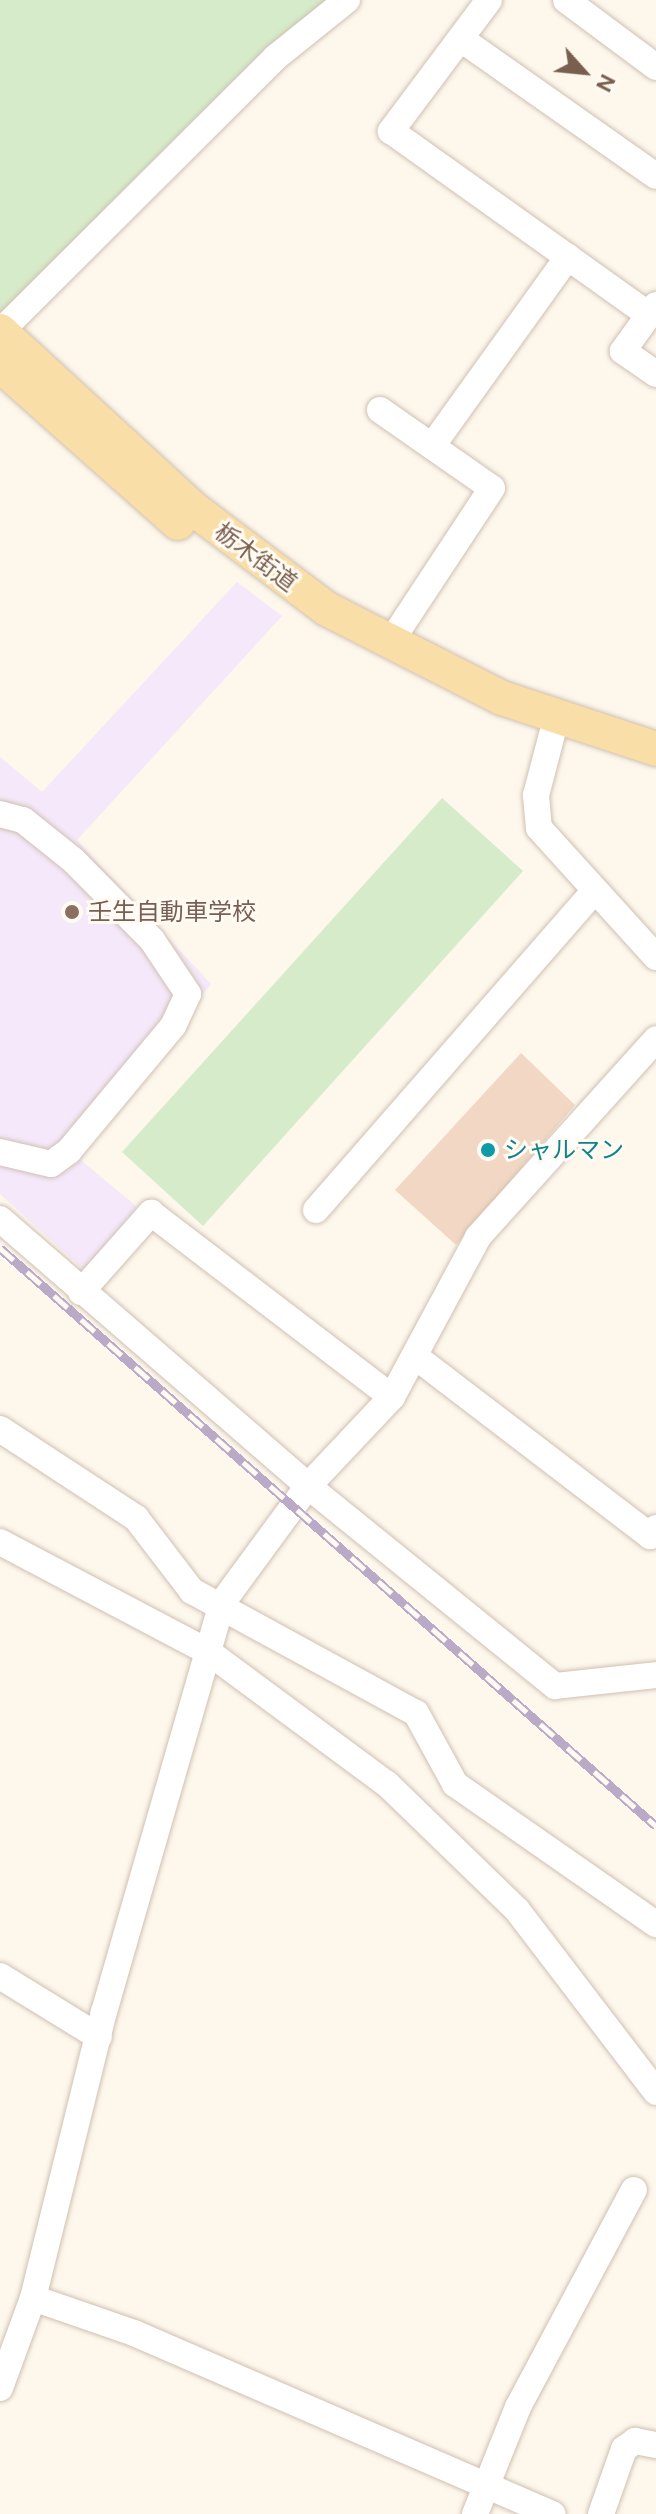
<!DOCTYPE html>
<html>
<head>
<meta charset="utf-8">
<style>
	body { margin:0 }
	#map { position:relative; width:656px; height:2514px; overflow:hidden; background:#fdf7ec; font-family:"DM Sans","Noto Sans JP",sans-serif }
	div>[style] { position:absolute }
	.education>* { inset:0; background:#f4e8fa }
	.green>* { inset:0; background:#d6ebca }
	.building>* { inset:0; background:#f2d8c4 }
	.roads { filter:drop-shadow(0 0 2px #d0c0b1) drop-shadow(0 0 2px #d0c0b1) }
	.minor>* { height:26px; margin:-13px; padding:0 13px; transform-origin:13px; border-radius:13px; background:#fff }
	.major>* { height:34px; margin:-17px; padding:0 17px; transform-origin:17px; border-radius:17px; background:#f9dea7 }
	.rail>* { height:9px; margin-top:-4.5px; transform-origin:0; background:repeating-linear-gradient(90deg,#fffbf3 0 18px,#bba9c8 0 36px); box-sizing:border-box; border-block:2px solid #bba9c8 }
	.dots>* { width:22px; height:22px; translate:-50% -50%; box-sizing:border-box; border:4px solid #fffbf3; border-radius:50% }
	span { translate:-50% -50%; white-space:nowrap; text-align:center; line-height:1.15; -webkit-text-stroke:6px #fffbf3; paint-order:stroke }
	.street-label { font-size:24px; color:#795f4e }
	.education-label { font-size:24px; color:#785e54 }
	.left { translate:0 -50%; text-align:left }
	.culture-label { font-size:24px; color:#0d838f }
	.north { position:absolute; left:544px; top:32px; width:80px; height:80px; -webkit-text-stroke:6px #fffbf3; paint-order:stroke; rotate:117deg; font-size:22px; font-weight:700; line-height:32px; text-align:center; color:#795f4e }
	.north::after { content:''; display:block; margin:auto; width:28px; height:36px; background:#795f4e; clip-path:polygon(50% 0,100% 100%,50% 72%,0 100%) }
</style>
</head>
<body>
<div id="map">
	<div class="education">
		<i style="clip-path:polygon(237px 582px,282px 616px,77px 840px,211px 984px,76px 1156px,137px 1207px,93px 1278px,0 1194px,0 757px,42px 792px)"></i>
	</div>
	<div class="green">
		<i style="clip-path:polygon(0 0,329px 0,0 331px)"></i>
		<i style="clip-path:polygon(442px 798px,523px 871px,203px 1226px,122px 1152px)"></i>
	</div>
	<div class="building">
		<i style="clip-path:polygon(521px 1053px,575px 1105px,456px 1245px,395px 1190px)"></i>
	</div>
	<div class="roads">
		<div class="minor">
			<i style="left:489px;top:0;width:164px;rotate:126.8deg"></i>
			<i style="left:391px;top:131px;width:317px;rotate:35.5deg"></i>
			<i style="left:566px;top:0;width:112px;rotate:36.7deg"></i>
			<i style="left:461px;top:39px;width:238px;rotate:35.1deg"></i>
			<i style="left:656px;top:305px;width:57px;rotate:125.7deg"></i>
			<i style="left:623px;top:351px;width:40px;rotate:34.9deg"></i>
			<i style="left:0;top:332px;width:390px;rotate:-44.9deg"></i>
			<i style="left:276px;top:57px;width:91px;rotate:-38.8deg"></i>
			<i style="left:380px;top:410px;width:136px;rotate:34.9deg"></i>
			<i style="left:492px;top:488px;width:187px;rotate:123.4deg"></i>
			<i style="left:432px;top:446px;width:233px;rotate:-54.3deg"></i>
			<i style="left:556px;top:719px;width:79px;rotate:104.7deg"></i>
			<i style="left:536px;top:795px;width:33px;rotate:85deg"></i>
			<i style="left:539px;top:828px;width:174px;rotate:47.8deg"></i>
			<i style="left:0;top:814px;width:24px;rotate:15deg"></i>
			<i style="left:23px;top:820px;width:64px;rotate:38.7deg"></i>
			<i style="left:73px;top:860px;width:112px;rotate:45.4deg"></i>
			<i style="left:152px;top:940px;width:65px;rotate:56.3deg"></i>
			<i style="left:188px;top:994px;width:35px;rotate:115deg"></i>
			<i style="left:173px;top:1026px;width:163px;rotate:129.8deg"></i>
			<i style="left:69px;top:1151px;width:22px;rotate:144deg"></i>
			<i style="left:51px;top:1164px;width:52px;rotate:-166.8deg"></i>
			<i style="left:316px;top:1210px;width:422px;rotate:-48.9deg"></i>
			<i style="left:0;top:1219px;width:408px;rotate:40.9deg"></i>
			<i style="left:308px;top:1486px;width:318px;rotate:39deg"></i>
			<i style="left:555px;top:1686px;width:102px;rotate:-6.2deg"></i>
			<i style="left:81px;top:1292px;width:106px;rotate:-48.5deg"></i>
			<i style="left:151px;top:1213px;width:303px;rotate:37.4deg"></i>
			<i style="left:416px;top:1357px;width:295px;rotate:37.4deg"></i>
			<i style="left:650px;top:1536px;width:10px;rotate:-53deg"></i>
			<i style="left:0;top:1429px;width:163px;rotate:33.2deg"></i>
			<i style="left:136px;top:1518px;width:92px;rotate:52.5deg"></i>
			<i style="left:192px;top:1591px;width:255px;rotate:28.6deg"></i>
			<i style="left:416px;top:1713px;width:81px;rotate:61.2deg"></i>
			<i style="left:455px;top:1784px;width:245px;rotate:34.9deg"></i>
			<i style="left:0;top:1542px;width:234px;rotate:27.8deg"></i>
			<i style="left:207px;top:1651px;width:224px;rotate:36.5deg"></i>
			<i style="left:387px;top:1784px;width:181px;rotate:44.1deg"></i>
			<i style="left:517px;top:1910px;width:229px;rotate:52.6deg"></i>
			<i style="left:0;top:1976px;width:116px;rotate:31.6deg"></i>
			<i style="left:33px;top:2298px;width:107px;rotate:19.1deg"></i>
			<i style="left:134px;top:2333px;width:456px;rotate:23.4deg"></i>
			<i style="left:0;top:2388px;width:96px;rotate:-69.9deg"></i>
			<i style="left:33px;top:2298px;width:295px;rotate:-76.1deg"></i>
			<i style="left:104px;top:2012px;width:426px;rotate:-73.9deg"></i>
			<i style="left:222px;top:1603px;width:145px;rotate:-53.7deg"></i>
			<i style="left:308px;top:1486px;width:122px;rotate:-46.7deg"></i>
			<i style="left:392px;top:1397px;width:182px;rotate:-61.7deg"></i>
			<i style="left:478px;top:1237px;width:266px;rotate:-48deg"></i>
			<i style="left:475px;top:2514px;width:115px;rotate:-68.1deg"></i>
			<i style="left:518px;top:2407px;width:246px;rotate:-61.9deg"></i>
			<i style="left:601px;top:2514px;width:69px;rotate:-70.5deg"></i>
			<i style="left:624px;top:2449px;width:14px;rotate:-36deg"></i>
			<i style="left:635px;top:2441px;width:21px;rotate:11deg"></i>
		</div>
		<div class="major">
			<i style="left:0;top:331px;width:265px;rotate:42.6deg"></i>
			<i style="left:195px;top:510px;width:165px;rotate:36.9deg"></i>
			<i style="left:327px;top:609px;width:196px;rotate:27deg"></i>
			<i style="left:502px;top:698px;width:162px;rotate:18.3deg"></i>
			<i style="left:0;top:365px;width:238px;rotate:41.6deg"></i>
		</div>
	</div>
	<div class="rail">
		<i style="left:0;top:1248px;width:874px;rotate:41.38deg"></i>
	</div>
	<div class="dots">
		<i style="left:72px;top:912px;background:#8d6e63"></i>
		<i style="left:488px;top:1150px;background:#0f9aa8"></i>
	</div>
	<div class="street-label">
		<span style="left:256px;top:557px;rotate:37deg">栃木街道</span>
	</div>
	<div class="education-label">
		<span class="left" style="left:88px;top:912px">壬生自動車学校</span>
	</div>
	<div class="culture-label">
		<span class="left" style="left:504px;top:1150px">シャルマン</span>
	</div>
	<div class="north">N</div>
</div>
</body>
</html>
